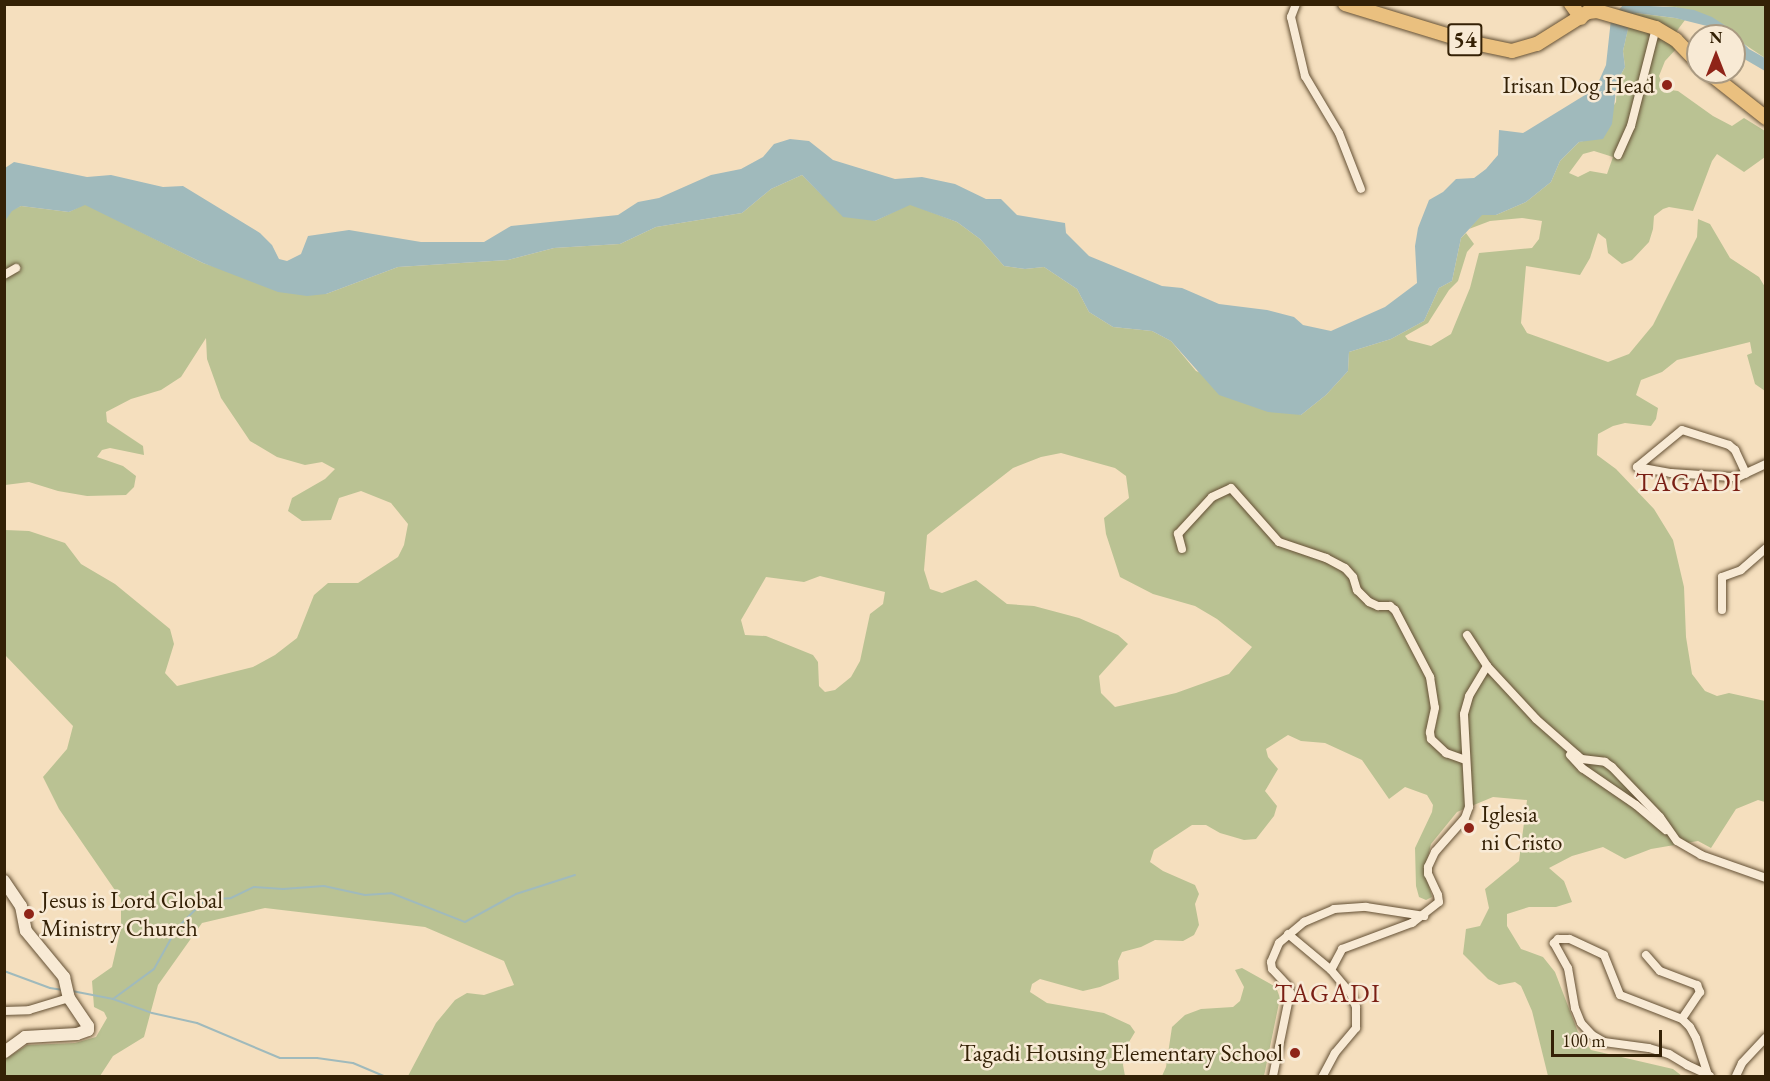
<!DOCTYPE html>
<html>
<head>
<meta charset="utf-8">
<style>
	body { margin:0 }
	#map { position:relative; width:1770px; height:1081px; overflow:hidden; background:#f5dfbe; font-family:"EB Garamond",serif }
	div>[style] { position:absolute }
	.green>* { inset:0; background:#bac293 }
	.water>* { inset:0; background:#a0babc }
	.stream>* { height:2px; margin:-1px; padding:0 1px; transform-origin:1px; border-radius:1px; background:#a0babc }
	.roads { filter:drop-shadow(0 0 2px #645034) drop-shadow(0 0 2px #645034) }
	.minor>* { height:8px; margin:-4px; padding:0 4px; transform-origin:4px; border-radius:4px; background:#f8ead5 }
	.secondary>* { height:12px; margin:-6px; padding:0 6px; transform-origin:6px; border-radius:6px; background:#f8ead5 }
	.primary>* { height:14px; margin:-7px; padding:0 7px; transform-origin:7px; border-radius:7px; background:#eac07f }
	.trunk>* { height:14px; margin:-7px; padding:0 7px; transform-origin:7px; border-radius:7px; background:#eac07f }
	.dots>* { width:16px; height:16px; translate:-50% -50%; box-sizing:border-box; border:3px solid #f8ead5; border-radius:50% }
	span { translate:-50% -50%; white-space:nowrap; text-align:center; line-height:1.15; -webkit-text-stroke:5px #f8ead5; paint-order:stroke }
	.shield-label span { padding:2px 4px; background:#f8ead5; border:2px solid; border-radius:4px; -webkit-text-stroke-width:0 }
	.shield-label { font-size:22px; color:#342106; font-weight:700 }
	.poi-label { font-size:24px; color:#342106 }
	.right { translate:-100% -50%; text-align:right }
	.left { translate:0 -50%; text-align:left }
	.neighbourhood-label { font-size:26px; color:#7a1f14; letter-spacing:1.5px }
	.frame { position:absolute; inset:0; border:6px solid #342106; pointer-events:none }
	.north { position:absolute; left:1686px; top:24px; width:60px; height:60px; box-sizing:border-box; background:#f8ead5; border:2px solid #aa9a82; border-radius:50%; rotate:0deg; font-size:16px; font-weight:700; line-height:24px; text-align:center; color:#342106 }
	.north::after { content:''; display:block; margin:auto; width:21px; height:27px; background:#8f2418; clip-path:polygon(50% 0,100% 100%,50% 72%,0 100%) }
	.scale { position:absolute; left:1551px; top:1030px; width:111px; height:27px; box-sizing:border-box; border:3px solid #342106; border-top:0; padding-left:8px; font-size:18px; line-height:21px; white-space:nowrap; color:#342106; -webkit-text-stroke:4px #f8ead5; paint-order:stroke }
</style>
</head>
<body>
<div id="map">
	<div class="green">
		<i style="clip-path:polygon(1651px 5px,1765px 5px,1765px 58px,1741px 42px,1729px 28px,1675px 7px)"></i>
		<i style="clip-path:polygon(1635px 13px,1675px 18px,1685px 20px,1676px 32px,1656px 22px,1631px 16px)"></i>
		<i style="clip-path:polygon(evenodd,1629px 24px,1664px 37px,1678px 47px,1665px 61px,1659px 76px,1664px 89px,1678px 91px,1713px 116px,1732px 126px,1744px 118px,1765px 131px,1765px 157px,1744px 172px,1717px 154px,1712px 161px,1693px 211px,1669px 207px,1663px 209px,1654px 216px,1653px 229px,1649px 242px,1632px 260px,1622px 264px,1608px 253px,1606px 239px,1598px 233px,1590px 258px,1580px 275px,1526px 266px,1521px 323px,1527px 333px,1608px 362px,1629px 354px,1653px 325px,1697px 237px,1698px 219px,1710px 224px,1730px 258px,1759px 277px,1765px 287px,1765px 391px,1755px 384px,1747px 355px,1752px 353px,1750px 342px,1677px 360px,1662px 372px,1641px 380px,1636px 395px,1658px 408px,1656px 419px,1651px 426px,1625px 423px,1613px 426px,1598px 434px,1597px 455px,1616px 469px,1654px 509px,1673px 540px,1684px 587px,1686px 637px,1692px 674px,1705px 691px,1717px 696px,1729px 693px,1765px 701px,1765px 802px,1758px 800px,1736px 809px,1711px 848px,1698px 841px,1651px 849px,1625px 859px,1603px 847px,1572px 856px,1549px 868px,1564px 881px,1572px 902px,1556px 907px,1529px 907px,1507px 914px,1507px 926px,1521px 949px,1543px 957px,1555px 972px,1578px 1032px,1591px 1050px,1673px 1069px,1682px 1076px,1548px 1076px,1532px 1011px,1521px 986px,1515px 982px,1499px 985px,1488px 979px,1463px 954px,1466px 929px,1480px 926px,1489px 908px,1485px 889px,1519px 861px,1527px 800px,1493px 797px,1457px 812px,1431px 844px,1425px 870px,1432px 897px,1426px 900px,1419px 897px,1416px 886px,1415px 848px,1432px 812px,1433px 805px,1427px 795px,1405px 787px,1389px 799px,1362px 760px,1325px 743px,1301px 741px,1288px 735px,1266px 749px,1268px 757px,1278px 769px,1265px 791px,1277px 806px,1274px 816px,1256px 839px,1244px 840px,1220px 833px,1206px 825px,1192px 825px,1154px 850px,1150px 862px,1163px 871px,1195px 885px,1199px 894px,1195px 904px,1199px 925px,1194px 935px,1183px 941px,1155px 940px,1141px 947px,1122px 952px,1118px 961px,1119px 979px,1100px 987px,1083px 991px,1040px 979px,1032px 984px,1030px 992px,1047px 1003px,1104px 1013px,1130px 1025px,1135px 1032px,1126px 1047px,1123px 1065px,1125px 1076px,408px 1076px,436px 1023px,455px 1000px,467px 993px,484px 995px,514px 985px,504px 961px,425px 927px,265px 908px,202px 923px,158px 985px,144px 1037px,113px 1056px,100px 1076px,5px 1076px,4px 1060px,27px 1045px,75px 1043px,96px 1037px,107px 1018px,104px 1012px,94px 1007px,92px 981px,112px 967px,121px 928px,121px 899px,59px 809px,43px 777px,67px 749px,73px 726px,5px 655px,5px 530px,29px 531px,65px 543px,81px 564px,115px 584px,170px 629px,174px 644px,165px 673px,177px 686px,253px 667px,275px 655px,297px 638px,314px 595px,328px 583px,358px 583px,398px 557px,404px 545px,408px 524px,391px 503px,361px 491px,339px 498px,331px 520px,302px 521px,288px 511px,292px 498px,325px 479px,335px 469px,322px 462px,305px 465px,277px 457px,250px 441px,221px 398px,207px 359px,206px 338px,181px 377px,161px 390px,131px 399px,106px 412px,107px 422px,143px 446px,144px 455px,110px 448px,102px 450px,97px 457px,123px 466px,136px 476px,134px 487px,126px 495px,87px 496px,58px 491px,29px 482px,5px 485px,4px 221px,12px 210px,21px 206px,69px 212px,85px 204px,203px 263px,240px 275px,326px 294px,398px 267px,508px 260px,554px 248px,620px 244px,656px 227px,742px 213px,771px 189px,802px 175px,821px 194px,875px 221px,910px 204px,957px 222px,980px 239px,1004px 266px,1025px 269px,1044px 267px,1077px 289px,1089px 312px,1113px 327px,1152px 331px,1171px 341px,1196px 371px,1301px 415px,1326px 395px,1348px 371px,1349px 352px,1391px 339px,1424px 321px,1439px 288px,1452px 281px,1461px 238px,1466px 233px,1474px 244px,1467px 252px,1458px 281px,1449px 290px,1428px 323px,1405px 336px,1408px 340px,1431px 346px,1451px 334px,1470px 288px,1479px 253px,1532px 248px,1539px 239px,1542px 221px,1522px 218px,1490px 221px,1469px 229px,1482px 214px,1496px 215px,1526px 202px,1551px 182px,1560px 161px,1579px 142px,1592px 139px,1616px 102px,1617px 82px,1625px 67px,1623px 51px,1629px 24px,1594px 151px,1613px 157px,1607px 174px,1590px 171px,1578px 177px,1569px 173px,1583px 154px,1594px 151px,1629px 24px,1061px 453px,1115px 468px,1126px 476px,1129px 498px,1104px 518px,1106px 534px,1120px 577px,1153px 594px,1195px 606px,1217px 619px,1252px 647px,1229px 674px,1176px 693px,1115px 707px,1101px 693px,1099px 676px,1128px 644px,1118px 635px,1079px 618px,1034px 606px,1007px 604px,976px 580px,942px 593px,930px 589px,924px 570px,927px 535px,1013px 468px,1041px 457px,1061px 453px,1629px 24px,820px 576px,885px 592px,883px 604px,870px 614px,860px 661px,851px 677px,835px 690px,825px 692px,819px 686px,818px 662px,813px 655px,766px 636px,745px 635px,741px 620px,766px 577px,804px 582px,820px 576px)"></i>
		<i style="clip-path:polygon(1242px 968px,1276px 987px,1280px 998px,1264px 1076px,1162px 1076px,1166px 1067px,1172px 1027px,1185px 1015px,1201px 1009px,1233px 1007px,1240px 1001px,1244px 987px,1235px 970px)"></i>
	</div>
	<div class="water">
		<i style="clip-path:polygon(1623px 5px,1675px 7px,1694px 10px,1712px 17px,1729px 28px,1749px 49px,1765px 58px,1765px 71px,1734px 53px,1734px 36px,1721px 36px,1711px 27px,1675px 18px,1636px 13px,1631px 16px,1623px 51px,1625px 67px,1617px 82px,1612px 124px,1603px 139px,1579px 142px,1560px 161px,1551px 182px,1526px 202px,1496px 215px,1482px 215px,1461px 238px,1452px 281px,1439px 288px,1424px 321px,1391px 339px,1349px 352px,1348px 371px,1326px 395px,1301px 415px,1268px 412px,1219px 395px,1171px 341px,1152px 331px,1113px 327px,1089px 312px,1077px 289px,1044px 267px,1025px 269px,1004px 266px,980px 239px,957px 222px,910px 205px,875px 221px,843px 217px,802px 175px,771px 189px,742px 213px,656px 227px,620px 244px,554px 248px,508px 260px,398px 267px,326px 294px,307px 296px,278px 292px,203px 263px,85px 205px,69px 212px,21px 206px,12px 211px,5px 221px,5px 168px,14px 162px,87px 177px,111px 175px,163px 187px,183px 186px,260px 233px,272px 245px,279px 259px,287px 261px,301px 254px,308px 236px,349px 230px,421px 242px,484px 242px,511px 226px,618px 215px,638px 202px,659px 198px,711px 175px,741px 169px,763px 157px,774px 144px,790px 139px,809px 141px,833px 160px,895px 179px,922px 177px,955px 184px,986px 199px,1001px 199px,1017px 215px,1065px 223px,1066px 233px,1089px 256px,1162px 286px,1182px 288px,1219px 304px,1267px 310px,1294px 317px,1303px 325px,1331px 331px,1385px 307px,1417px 283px,1415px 246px,1418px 228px,1429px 200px,1443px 192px,1456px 179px,1474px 178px,1486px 169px,1498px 155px,1499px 130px,1523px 133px,1585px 95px,1598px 83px,1606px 65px,1611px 19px)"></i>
	</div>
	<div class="stream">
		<i style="left:4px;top:971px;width:49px;rotate:20.3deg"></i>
		<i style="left:50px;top:988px;width:13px;rotate:9deg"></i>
		<i style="left:72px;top:991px;width:42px;rotate:11deg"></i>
		<i style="left:113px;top:999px;width:51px;rotate:-36.2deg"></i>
		<i style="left:154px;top:969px;width:47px;rotate:-60.7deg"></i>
		<i style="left:177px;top:928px;width:41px;rotate:-45deg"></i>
		<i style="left:206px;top:899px;width:25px;rotate:-2deg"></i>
		<i style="left:231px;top:898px;width:25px;rotate:-26deg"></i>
		<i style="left:254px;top:887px;width:29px;rotate:4deg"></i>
		<i style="left:283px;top:889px;width:41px;rotate:-4.2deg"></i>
		<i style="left:324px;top:886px;width:42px;rotate:12.4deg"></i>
		<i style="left:365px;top:895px;width:26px;rotate:-4deg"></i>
		<i style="left:391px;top:893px;width:79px;rotate:21.4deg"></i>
		<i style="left:465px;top:922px;width:58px;rotate:-28.8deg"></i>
		<i style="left:516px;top:894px;width:62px;rotate:-17.9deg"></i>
		<i style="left:113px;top:999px;width:41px;rotate:19.7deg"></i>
		<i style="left:152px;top:1013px;width:46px;rotate:12.5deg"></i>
		<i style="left:197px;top:1023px;width:90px;rotate:22.9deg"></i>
		<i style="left:280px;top:1058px;width:37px"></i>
		<i style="left:317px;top:1058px;width:36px;rotate:8deg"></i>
		<i style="left:353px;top:1063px;width:34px;rotate:23deg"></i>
	</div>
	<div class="roads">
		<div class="minor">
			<i style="left:1296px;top:4px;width:14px;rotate:111deg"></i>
			<i style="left:1291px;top:17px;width:61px;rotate:76.7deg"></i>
			<i style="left:1305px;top:76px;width:66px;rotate:59.2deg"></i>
			<i style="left:1339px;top:133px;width:60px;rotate:68.6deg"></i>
			<i style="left:1618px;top:155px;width:32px;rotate:-66deg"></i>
			<i style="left:1631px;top:126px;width:101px;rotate:-75.7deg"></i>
			<i style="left:4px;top:275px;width:14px;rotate:-30deg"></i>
			<i style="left:1637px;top:467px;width:58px;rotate:-39.4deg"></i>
			<i style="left:1682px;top:430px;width:49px;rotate:17.7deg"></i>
			<i style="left:1729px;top:445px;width:8px;rotate:40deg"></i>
			<i style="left:1735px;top:450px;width:26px;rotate:65deg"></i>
			<i style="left:1637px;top:467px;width:35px;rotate:10deg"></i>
			<i style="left:1671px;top:473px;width:60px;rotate:3.8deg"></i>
			<i style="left:1731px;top:477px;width:7px"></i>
			<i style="left:1738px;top:477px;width:31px;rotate:-25deg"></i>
			<i style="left:1182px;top:549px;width:16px;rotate:-105deg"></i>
			<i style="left:1178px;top:534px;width:50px;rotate:-47.4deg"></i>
			<i style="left:1212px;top:497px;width:21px;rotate:-25deg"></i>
			<i style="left:1231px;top:488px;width:72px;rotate:48.4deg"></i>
			<i style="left:1279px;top:542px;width:50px;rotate:18.8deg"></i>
			<i style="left:1326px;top:558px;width:21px;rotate:28deg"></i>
			<i style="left:1345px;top:568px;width:12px;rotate:48deg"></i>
			<i style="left:1353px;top:577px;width:14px;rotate:73deg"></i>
			<i style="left:1357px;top:590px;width:17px;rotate:45deg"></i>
			<i style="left:1369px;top:602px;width:10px;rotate:24deg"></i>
			<i style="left:1378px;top:606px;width:12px"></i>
			<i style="left:1390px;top:606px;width:6px;rotate:39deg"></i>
			<i style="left:1395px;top:610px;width:76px;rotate:62.4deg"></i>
			<i style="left:1430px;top:677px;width:31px;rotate:81deg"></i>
			<i style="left:1435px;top:708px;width:25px;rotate:102deg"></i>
			<i style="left:1430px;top:732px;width:7px;rotate:82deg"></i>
			<i style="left:1431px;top:739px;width:21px;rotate:43deg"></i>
			<i style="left:1446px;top:753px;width:20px;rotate:20deg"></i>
			<i style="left:1722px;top:610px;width:33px;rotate:-90deg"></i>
			<i style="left:1722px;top:577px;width:20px;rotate:-20deg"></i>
			<i style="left:1741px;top:570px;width:33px;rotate:-41deg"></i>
			<i style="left:1467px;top:635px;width:37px;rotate:57deg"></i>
			<i style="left:1570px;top:755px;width:18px;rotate:47deg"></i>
			<i style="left:1582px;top:768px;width:65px;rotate:34.4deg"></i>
			<i style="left:1636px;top:805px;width:39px;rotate:40deg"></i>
			<i style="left:1288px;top:934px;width:56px;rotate:39.9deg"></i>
			<i style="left:1331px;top:970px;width:31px;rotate:50deg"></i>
			<i style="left:1351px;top:994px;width:14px;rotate:69deg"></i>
			<i style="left:1356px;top:1007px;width:21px;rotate:90deg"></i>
			<i style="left:1356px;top:1028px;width:33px;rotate:130deg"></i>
			<i style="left:1335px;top:1053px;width:26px;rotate:118deg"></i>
			<i style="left:1646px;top:955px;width:21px;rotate:49deg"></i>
			<i style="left:1660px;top:971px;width:40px;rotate:21deg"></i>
			<i style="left:1697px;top:985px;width:8px;rotate:67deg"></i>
			<i style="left:1700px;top:992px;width:32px;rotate:124deg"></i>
			<i style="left:1331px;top:970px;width:24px;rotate:-62deg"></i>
			<i style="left:1342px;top:949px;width:75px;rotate:-20.4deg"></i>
			<i style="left:1412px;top:923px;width:34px;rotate:-38deg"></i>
			<i style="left:1439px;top:902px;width:7px;rotate:-98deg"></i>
			<i style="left:1438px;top:895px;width:23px;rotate:-115deg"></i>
			<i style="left:1428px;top:874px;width:7px;rotate:-90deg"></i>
			<i style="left:1428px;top:867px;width:17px;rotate:-65deg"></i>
			<i style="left:1435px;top:852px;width:45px;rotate:-48.6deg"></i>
			<i style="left:1465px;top:818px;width:12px;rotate:-70deg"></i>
			<i style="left:1469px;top:807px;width:93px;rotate:-93.1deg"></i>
			<i style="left:1464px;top:714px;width:19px;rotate:-74deg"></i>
			<i style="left:1469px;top:696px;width:35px;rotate:-59deg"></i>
			<i style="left:1487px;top:666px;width:72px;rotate:47.2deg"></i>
			<i style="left:1536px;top:719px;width:55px;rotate:41.3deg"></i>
			<i style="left:1577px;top:755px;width:6px;rotate:39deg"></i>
			<i style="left:1582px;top:759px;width:23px;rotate:7deg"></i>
			<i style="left:1605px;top:762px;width:9px;rotate:36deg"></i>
			<i style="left:1612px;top:767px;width:69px;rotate:46.2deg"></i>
			<i style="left:1660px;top:817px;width:29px;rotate:55deg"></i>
			<i style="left:1677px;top:841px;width:28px;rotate:30deg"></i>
			<i style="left:1701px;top:855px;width:69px;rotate:19.5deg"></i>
			<i style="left:4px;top:1011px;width:25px;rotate:-2deg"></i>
			<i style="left:29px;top:1010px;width:42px;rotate:-16.7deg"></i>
			<i style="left:1708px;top:1075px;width:39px;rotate:-108deg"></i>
			<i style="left:1696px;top:1038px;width:13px;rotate:-119deg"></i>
			<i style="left:1690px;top:1027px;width:11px;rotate:-135deg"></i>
			<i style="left:1682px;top:1019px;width:66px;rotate:-158.8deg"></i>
			<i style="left:1620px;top:995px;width:43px;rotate:-111.8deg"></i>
			<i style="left:1604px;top:955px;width:38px;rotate:-155deg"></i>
			<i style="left:1569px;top:939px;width:11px;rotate:180deg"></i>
			<i style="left:1558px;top:939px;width:6px;rotate:135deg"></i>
			<i style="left:1554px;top:943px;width:29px;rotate:61deg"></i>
			<i style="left:1568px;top:968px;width:41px;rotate:80.1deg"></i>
			<i style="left:1575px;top:1008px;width:16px;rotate:68deg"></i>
			<i style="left:1581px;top:1023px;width:16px;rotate:47deg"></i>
			<i style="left:1592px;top:1035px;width:14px;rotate:30deg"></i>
			<i style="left:1604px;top:1042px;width:45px;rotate:7.6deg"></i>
			<i style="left:1649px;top:1048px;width:21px;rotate:17deg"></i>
			<i style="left:1669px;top:1054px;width:21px;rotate:31deg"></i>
			<i style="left:1687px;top:1065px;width:23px;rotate:25deg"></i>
			<i style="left:1708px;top:1075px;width:2px;rotate:27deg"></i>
			<i style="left:1273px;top:1076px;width:85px;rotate:-78.4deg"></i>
			<i style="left:1290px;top:993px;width:7px;rotate:-106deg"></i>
			<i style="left:1288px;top:986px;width:23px;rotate:-133deg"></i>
			<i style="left:1272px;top:969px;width:7px;rotate:-98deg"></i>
			<i style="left:1271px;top:962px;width:21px;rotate:-67deg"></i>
			<i style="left:1279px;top:943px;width:33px;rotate:-40deg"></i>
			<i style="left:1304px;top:922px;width:33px;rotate:-23deg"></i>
			<i style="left:1334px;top:909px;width:32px;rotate:-4deg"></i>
			<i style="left:1366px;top:907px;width:59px;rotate:8.8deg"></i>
			<i style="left:1736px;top:1076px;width:14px;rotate:-65deg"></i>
			<i style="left:1742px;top:1063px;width:35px;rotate:-47deg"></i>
		</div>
		<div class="secondary">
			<i style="left:4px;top:881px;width:30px;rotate:56deg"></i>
			<i style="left:21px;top:906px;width:25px;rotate:79deg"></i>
			<i style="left:26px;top:931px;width:60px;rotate:50.4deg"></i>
			<i style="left:64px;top:977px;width:22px;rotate:77deg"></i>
			<i style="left:69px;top:998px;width:34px;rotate:56deg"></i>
			<i style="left:88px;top:1026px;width:4px;rotate:90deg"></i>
			<i style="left:88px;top:1030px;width:12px;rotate:160deg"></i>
			<i style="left:77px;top:1034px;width:52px;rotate:176.7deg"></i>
			<i style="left:25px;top:1037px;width:26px;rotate:144deg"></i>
		</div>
		<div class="primary">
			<i style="left:1571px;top:4px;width:17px;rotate:54deg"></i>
		</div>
		<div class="trunk">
			<i style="left:1345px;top:4px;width:130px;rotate:17deg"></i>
			<i style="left:1469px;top:42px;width:44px;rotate:11.8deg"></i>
			<i style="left:1512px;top:51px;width:26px;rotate:-16deg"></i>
			<i style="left:1537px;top:44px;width:60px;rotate:-32.1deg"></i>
			<i style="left:1588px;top:12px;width:9px;rotate:-6deg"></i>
			<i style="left:1597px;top:11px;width:61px;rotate:16.1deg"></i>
			<i style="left:1656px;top:28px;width:23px;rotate:31deg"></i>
			<i style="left:1676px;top:40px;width:32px;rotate:46deg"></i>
			<i style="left:1708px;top:72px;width:74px;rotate:38.4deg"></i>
		</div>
	</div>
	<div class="dots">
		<i style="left:1667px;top:85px;background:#8f2418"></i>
		<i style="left:1469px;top:828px;background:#8f2418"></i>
		<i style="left:29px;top:914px;background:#8f2418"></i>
		<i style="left:1295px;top:1053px;background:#8f2418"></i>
	</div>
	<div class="shield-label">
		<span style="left:1465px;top:40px">54</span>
	</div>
	<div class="poi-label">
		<span class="right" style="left:1655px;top:85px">Irisan Dog Head</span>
		<span class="left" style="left:1481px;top:828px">Iglesia<br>ni Cristo</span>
		<span class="left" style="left:41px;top:914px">Jesus is Lord Global<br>Ministry Church</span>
		<span class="right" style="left:1283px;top:1053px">Tagadi Housing Elementary School</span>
	</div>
	<div class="neighbourhood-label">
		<span style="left:1689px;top:483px">TAGADI</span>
		<span style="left:1328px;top:994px">TAGADI</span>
	</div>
	<div class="frame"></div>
	<div class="north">N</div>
	<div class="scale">100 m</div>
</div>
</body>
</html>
